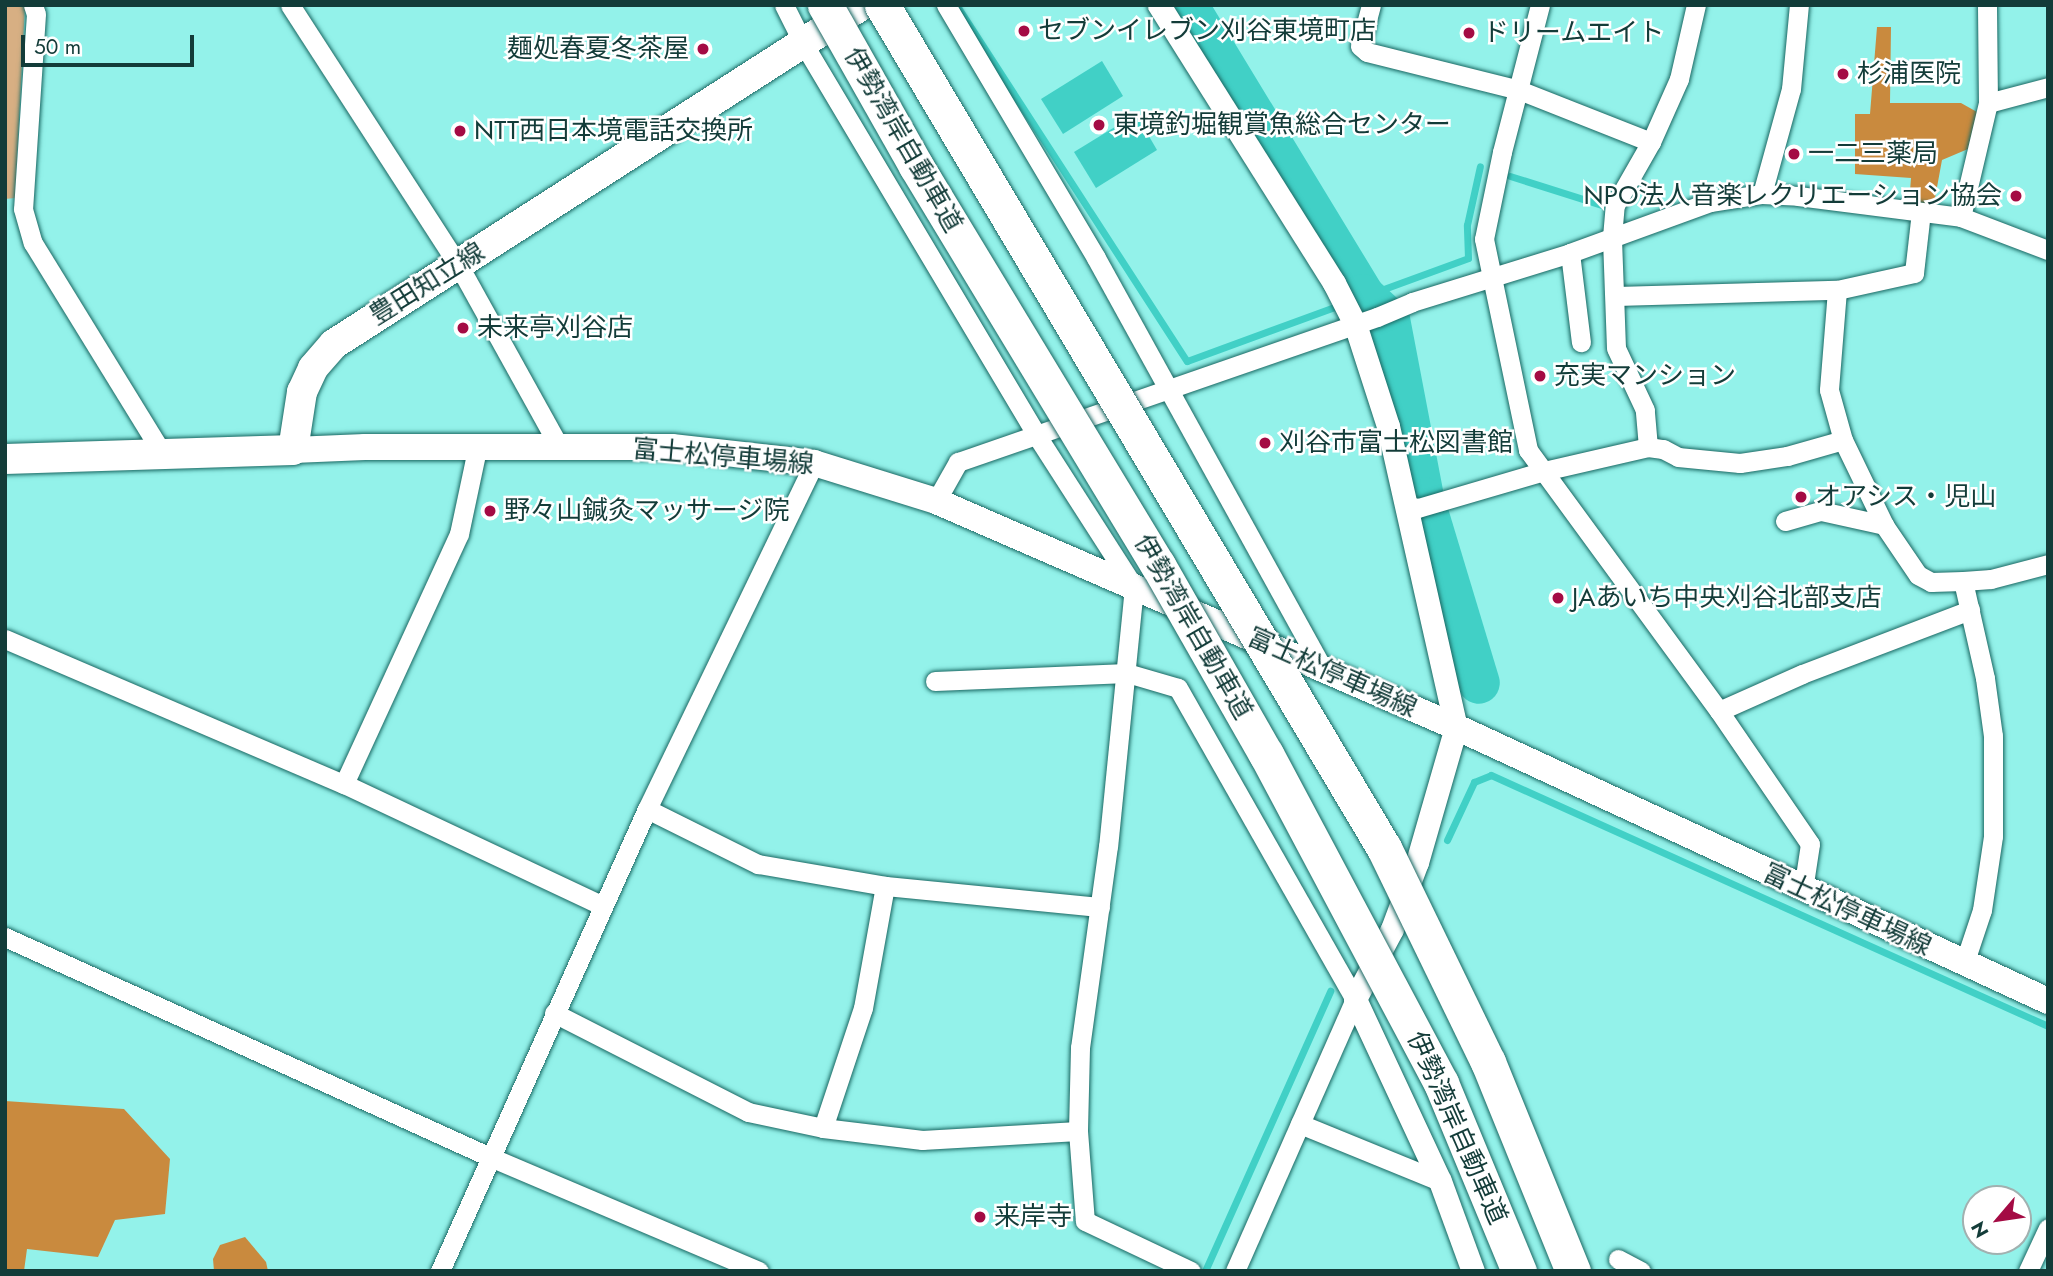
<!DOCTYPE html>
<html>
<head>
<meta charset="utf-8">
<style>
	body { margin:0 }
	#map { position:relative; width:2053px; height:1276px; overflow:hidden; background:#93f2ea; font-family:Jost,"Noto Sans JP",sans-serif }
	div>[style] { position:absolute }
	.green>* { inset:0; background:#d7af83 }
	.forest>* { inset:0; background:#c98a3e }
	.water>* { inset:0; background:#41d0c6 }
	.stream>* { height:7px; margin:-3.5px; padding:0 3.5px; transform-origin:3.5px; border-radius:3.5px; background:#41d0c6 }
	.river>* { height:42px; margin:-21px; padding:0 21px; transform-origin:21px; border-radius:21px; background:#41d0c6 }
	.roads { filter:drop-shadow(0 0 2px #196762) drop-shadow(0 0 2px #196762) }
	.minor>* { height:19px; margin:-9.5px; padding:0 9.5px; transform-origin:9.5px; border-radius:9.5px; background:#fff }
	.tertiary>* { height:23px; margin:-11.5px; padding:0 11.5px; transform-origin:11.5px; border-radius:11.5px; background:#fff }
	.secondary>* { height:26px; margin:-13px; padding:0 13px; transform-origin:13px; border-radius:13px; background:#fff }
	.primary>* { height:30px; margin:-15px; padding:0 15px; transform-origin:15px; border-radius:15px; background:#fff }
	.bridges { filter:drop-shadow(0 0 2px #196762) drop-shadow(0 0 2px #196762) }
	.motorway-bridge>* { height:35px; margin:-17.5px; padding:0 17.5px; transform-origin:17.5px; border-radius:17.5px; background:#fff }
	.dots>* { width:19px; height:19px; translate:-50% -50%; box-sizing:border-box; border:4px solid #fff; border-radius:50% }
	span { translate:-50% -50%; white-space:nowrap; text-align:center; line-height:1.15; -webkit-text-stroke:5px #fff; paint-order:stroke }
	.poi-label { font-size:26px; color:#133c39 }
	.left { translate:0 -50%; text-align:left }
	.right { translate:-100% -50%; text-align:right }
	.street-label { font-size:26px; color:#133c39 }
	.frame { position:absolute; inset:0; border:7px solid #133c39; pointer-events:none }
	.north { position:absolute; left:1962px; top:1185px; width:70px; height:70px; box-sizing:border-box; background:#fff; border:2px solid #a1b1b0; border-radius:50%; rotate:241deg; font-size:19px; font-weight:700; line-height:28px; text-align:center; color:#133c39 }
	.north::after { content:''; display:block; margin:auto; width:24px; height:32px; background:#a40b44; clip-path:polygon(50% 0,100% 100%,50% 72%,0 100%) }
	.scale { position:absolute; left:21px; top:35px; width:173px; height:32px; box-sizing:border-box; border:4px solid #133c39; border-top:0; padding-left:9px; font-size:21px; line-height:24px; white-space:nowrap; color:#133c39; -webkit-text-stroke:5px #fff; paint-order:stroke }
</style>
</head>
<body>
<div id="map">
	<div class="green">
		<i style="clip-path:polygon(5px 5px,25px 6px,15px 198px,5px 199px)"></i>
	</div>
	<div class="forest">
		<i style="clip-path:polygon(1877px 27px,1891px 27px,1890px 103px,1961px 103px,1977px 112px,1968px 149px,1942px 160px,1933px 209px,1909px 204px,1911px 178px,1855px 174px,1855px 114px,1870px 114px)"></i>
		<i style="clip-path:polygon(5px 1101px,124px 1109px,170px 1159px,165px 1214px,115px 1220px,98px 1257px,27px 1249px,24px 1271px,5px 1271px)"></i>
		<i style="clip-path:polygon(245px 1237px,266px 1262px,268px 1271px,214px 1271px,213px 1259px,220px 1245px)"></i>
	</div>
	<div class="water">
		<i style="clip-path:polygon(1102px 61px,1123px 96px,1063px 134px,1041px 99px)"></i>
		<i style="clip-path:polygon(1136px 114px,1157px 150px,1096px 188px,1074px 152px)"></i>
	</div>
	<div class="stream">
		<i style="left:957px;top:6px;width:423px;rotate:57.1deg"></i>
		<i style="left:1187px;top:361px;width:299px;rotate:-20.1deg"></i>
		<i style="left:1468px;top:258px;width:33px;rotate:-92deg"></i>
		<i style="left:1467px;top:225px;width:60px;rotate:-77.6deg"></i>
		<i style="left:1510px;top:176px;width:100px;rotate:17.5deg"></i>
		<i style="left:1447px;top:840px;width:64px;rotate:-65deg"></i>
		<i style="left:1474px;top:782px;width:18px;rotate:-22deg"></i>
		<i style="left:1491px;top:775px;width:611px;rotate:24.26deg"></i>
		<i style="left:1205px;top:1271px;width:307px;rotate:-65.9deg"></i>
	</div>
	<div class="river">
		<i style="left:1187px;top:5px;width:339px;rotate:58.7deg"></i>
		<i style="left:1363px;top:295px;width:35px;rotate:43deg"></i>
		<i style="left:1389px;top:319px;width:182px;rotate:79.2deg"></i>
		<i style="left:1423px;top:498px;width:193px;rotate:73.2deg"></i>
	</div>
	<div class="roads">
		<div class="minor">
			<i style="left:33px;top:5px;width:9px;rotate:72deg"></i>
			<i style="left:36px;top:14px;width:195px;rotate:93.8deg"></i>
			<i style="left:23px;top:209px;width:35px;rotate:74deg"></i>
			<i style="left:33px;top:243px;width:246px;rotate:58.4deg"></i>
			<i style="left:290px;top:5px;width:311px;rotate:57.1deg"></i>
			<i style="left:459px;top:266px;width:208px;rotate:61deg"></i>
			<i style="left:784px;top:5px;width:42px;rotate:63.4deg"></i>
			<i style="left:803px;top:43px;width:457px;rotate:59.2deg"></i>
			<i style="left:1037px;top:436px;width:179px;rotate:57.3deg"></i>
			<i style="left:1134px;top:587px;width:260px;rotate:95.7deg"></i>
			<i style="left:1108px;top:846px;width:204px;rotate:97.9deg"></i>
			<i style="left:1080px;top:1048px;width:83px;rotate:91.4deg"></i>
			<i style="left:1078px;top:1131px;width:90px;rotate:85.6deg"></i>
			<i style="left:1085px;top:1221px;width:117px;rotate:25.3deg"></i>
			<i style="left:946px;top:5px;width:294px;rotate:59.3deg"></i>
			<i style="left:1096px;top:258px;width:467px;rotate:61.1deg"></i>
			<i style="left:1371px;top:5px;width:42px;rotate:105deg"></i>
			<i style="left:1360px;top:46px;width:9px;rotate:41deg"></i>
			<i style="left:1367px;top:52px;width:157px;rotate:14deg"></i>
			<i style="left:1519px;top:90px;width:142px;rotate:21.5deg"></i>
			<i style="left:1540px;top:5px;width:152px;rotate:104.5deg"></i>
			<i style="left:1502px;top:152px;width:89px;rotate:101.7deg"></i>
			<i style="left:1484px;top:239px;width:216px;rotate:78.2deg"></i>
			<i style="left:1528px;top:450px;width:323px;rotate:53.8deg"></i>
			<i style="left:1719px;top:711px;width:161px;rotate:55.6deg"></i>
			<i style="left:1810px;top:844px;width:47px;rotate:98.7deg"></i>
			<i style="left:1988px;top:103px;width:62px;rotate:-14.9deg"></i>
			<i style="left:1762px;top:194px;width:109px;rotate:-74.6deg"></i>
			<i style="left:1791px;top:89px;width:84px;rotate:-84.6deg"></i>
			<i style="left:1961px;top:217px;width:117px;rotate:-76.7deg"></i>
			<i style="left:1988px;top:103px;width:98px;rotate:-90.6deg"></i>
			<i style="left:1570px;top:253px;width:90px;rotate:83deg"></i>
			<i style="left:1837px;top:290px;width:100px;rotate:94.6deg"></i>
			<i style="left:1829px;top:390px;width:52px;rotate:74.4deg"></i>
			<i style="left:1843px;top:440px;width:94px;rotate:64.2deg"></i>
			<i style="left:1884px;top:525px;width:60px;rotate:55.8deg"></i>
			<i style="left:1918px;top:575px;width:15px;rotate:28deg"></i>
			<i style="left:1931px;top:582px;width:32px;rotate:-2deg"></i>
			<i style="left:1616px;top:296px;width:221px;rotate:-1.6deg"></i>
			<i style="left:1837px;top:290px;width:79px;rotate:-12.4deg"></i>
			<i style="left:1914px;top:273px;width:61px;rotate:-83.5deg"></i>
			<i style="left:1648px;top:447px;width:37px;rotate:-95deg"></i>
			<i style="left:1645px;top:410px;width:68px;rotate:-115.1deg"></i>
			<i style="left:1616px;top:348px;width:111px;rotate:-92.1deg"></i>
			<i style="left:1612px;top:237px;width:32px;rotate:-85deg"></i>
			<i style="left:1615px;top:205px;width:73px;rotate:-60.3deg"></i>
			<i style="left:1651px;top:142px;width:69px;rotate:-66deg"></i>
			<i style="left:1679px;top:79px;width:76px;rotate:-77.1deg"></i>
			<i style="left:936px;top:501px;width:45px;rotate:-60.6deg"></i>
			<i style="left:958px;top:462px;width:443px;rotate:-19.1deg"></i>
			<i style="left:1377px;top:317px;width:38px;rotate:-23deg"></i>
			<i style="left:1412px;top:302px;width:165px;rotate:-17.2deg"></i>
			<i style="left:1570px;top:253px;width:149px;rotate:-20deg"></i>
			<i style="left:1710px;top:202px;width:53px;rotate:-8.7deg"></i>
			<i style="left:1762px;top:194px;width:36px;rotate:3deg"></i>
			<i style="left:1798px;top:196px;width:164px;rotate:7.3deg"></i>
			<i style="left:1961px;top:217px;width:93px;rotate:20.8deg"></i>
			<i style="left:1406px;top:506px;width:12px;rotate:9deg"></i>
			<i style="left:1418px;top:508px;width:131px;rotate:-16.4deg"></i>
			<i style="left:1544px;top:471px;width:107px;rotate:-13deg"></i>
			<i style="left:1648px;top:447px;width:15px;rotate:8deg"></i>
			<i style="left:1663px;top:449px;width:17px;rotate:28deg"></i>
			<i style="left:1678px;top:457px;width:62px;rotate:5.5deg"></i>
			<i style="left:1740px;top:463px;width:48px;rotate:-8.5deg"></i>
			<i style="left:1787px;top:456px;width:58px;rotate:-15.9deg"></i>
			<i style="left:1785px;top:521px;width:37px;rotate:-16deg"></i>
			<i style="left:1821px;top:511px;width:65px;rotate:12.5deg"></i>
			<i style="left:5px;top:639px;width:369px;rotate:23.2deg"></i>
			<i style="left:344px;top:784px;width:286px;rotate:25.2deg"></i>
			<i style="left:935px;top:681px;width:192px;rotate:-2.4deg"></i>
			<i style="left:1127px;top:673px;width:53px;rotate:16.4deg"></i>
			<i style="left:1178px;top:688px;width:358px;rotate:60.4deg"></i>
			<i style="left:1355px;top:999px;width:297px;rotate:113.8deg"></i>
			<i style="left:1719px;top:711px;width:91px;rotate:-24deg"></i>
			<i style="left:1802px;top:674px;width:180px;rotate:-20.9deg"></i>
			<i style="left:344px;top:784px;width:275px;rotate:-65.3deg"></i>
			<i style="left:459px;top:534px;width:87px;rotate:-78deg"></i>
			<i style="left:647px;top:809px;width:124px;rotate:26.4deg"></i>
			<i style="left:758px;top:864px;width:129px;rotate:9.8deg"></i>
			<i style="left:885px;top:886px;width:216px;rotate:5.6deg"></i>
			<i style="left:5px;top:937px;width:533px;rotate:24.4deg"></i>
			<i style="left:490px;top:1157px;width:292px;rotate:23deg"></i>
			<i style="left:1964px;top:964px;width:57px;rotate:-71.6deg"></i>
			<i style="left:1982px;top:910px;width:75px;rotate:-81.5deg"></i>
			<i style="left:1993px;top:836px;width:100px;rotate:-90deg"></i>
			<i style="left:1993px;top:736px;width:59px;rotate:-97.9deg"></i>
			<i style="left:1985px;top:678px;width:99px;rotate:-102.8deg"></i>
			<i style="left:1963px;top:581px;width:28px;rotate:-4deg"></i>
			<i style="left:1991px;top:579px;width:59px;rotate:-14.7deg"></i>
			<i style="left:554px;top:1013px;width:218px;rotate:27deg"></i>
			<i style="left:748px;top:1112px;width:77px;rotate:12deg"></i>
			<i style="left:823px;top:1128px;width:100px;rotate:6.9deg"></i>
			<i style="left:922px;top:1140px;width:156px;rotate:-3.3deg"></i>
			<i style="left:1300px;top:1124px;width:151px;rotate:22.2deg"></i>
			<i style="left:823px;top:1128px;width:126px;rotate:-71.6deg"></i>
			<i style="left:863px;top:1008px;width:124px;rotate:-79.8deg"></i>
			<i style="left:1618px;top:1259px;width:26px;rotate:28deg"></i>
			<i style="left:440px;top:1271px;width:506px;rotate:-65.87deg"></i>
			<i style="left:647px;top:809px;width:384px;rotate:-64.2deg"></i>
			<i style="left:2028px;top:1271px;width:47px;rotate:-65.1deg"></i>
		</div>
		<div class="tertiary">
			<i style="left:1159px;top:5px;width:328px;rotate:57.8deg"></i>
			<i style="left:1334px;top:283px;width:46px;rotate:62.9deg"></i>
			<i style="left:1355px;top:324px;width:107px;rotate:72.1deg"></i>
			<i style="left:1388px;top:426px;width:309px;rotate:77.3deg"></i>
			<i style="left:1456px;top:727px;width:141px;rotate:106.1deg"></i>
			<i style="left:1417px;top:862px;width:72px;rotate:110.5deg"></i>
			<i style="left:1392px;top:929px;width:79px;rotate:117.9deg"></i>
			<i style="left:1355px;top:999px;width:201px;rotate:65deg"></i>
			<i style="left:1440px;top:1181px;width:96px;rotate:69.9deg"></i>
		</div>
		<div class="secondary">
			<i style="left:293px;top:450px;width:72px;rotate:-2.4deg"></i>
			<i style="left:365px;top:447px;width:307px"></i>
			<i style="left:672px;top:447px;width:143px;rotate:6.4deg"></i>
			<i style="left:814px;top:463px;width:128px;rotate:17.3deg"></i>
			<i style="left:936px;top:501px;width:567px;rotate:23.49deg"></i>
			<i style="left:1456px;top:727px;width:652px;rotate:24.84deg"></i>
		</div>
		<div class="primary">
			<i style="left:5px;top:459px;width:288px;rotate:-1.8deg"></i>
			<i style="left:293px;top:450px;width:59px;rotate:-81.2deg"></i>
			<i style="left:302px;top:392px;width:26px;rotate:-65deg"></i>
			<i style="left:313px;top:368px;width:32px;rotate:-49deg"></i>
			<i style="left:334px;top:344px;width:627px;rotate:-32.7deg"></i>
		</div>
	</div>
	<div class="bridges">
		<div class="motorway-bridge">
			<i style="left:825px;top:5px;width:185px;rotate:60.5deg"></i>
			<i style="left:916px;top:166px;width:467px;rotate:58.8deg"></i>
			<i style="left:1158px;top:565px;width:218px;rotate:60.3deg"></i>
			<i style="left:1266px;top:754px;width:373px;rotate:62deg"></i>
			<i style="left:1441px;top:1083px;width:204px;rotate:67.5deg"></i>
			<i style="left:882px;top:5px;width:981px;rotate:59.23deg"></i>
			<i style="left:1384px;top:848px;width:238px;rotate:64.1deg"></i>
			<i style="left:1488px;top:1062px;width:226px;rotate:67.9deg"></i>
		</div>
	</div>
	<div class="dots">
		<i style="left:1024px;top:31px;background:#a40b44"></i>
		<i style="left:1469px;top:33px;background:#a40b44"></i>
		<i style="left:703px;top:49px;background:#a40b44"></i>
		<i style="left:1843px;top:74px;background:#a40b44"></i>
		<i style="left:1099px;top:125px;background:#a40b44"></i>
		<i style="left:460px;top:131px;background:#a40b44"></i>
		<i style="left:1794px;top:154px;background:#a40b44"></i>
		<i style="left:2016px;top:196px;background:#a40b44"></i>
		<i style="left:463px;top:328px;background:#a40b44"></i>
		<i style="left:1540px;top:376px;background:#a40b44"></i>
		<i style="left:1265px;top:443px;background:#a40b44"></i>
		<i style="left:1801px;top:497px;background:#a40b44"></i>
		<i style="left:490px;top:511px;background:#a40b44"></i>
		<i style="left:1558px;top:598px;background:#a40b44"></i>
		<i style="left:980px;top:1217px;background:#a40b44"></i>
	</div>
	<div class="poi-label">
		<span class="left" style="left:1038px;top:31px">セブンイレブン刈谷東境町店</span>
		<span class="left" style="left:1483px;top:33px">ドリームエイト</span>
		<span class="right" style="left:689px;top:49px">麺処春夏冬茶屋</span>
		<span class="left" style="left:1857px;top:74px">杉浦医院</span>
		<span class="left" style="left:1113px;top:125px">東境釣堀観賞魚総合センター</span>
		<span class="left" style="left:474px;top:131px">NTT西日本境電話交換所</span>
		<span class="left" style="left:1808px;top:154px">一二三薬局</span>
		<span class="right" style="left:2002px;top:196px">NPO法人音楽レクリエーション協会</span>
		<span class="left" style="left:477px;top:328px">未来亭刈谷店</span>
		<span class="left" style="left:1554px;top:376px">充実マンション</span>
		<span class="left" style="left:1279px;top:443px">刈谷市富士松図書館</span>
		<span class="left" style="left:1815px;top:497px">オアシス・児山</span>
		<span class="left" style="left:504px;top:511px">野々山鍼灸マッサージ院</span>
		<span class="left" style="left:1572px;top:598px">JAあいち中央刈谷北部支店</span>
		<span class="left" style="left:994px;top:1217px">来岸寺</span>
	</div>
	<div class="street-label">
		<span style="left:903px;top:140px;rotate:60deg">伊勢湾岸自動車道</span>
		<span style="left:427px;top:284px;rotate:-32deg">豊田知立線</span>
		<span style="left:723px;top:457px;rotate:5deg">富士松停車場線</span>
		<span style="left:1193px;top:627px;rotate:60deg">伊勢湾岸自動車道</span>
		<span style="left:1332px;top:673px;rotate:24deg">富士松停車場線</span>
		<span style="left:1847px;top:910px;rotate:25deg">富士松停車場線</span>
		<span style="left:1457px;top:1128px;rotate:66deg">伊勢湾岸自動車道</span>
	</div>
	<div class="frame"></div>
	<div class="north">N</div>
	<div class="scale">50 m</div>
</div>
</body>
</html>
